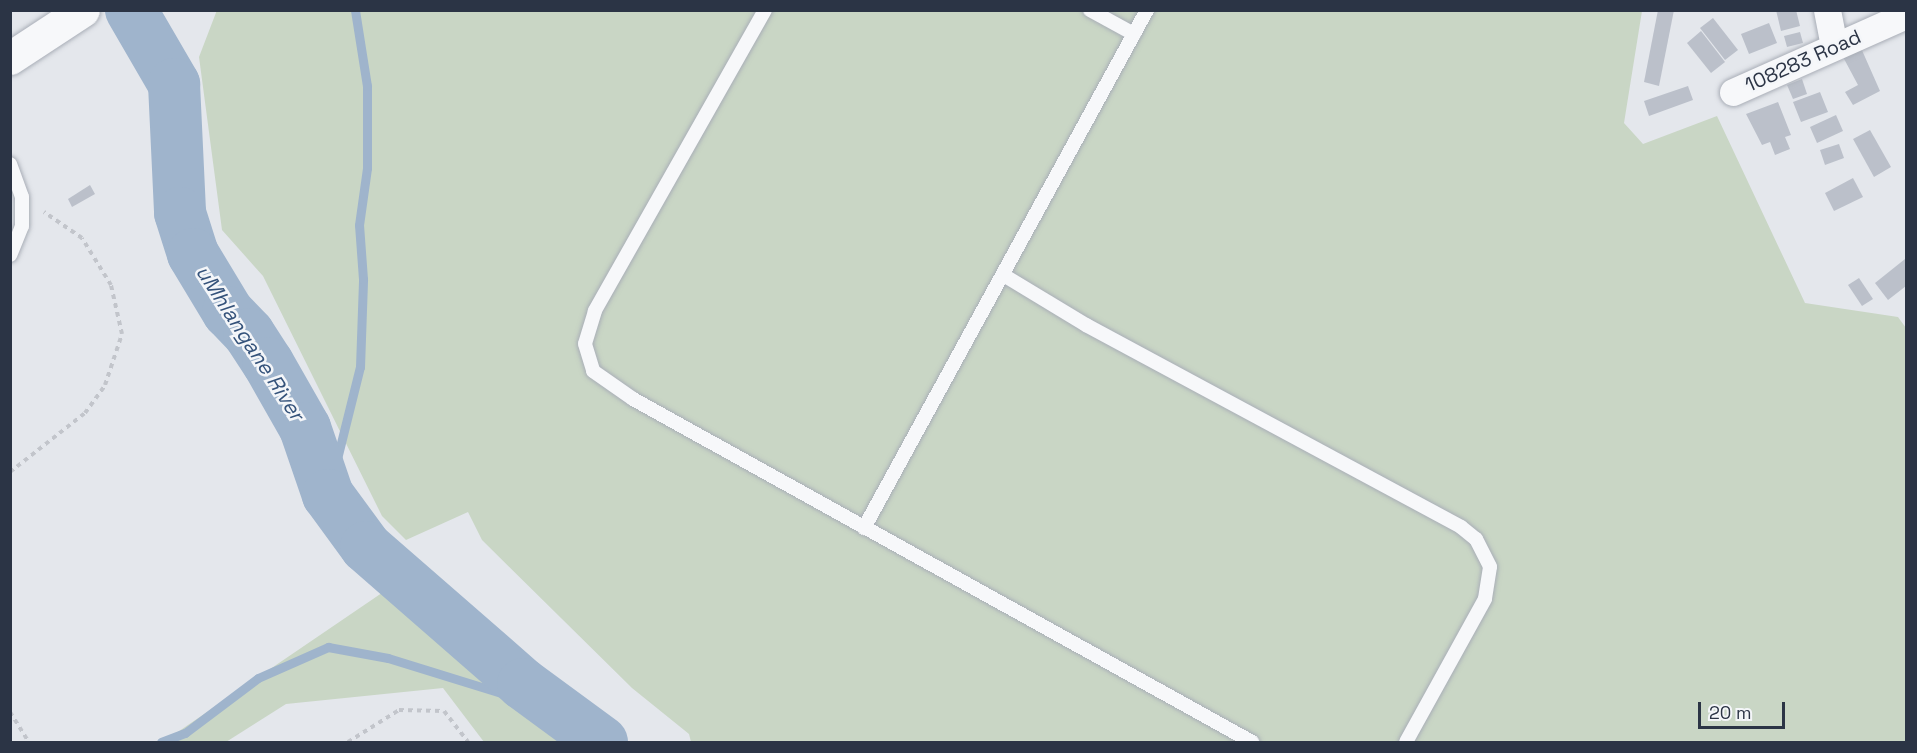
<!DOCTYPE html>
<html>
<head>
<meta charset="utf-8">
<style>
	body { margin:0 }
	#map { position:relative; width:1917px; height:753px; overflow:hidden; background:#e4e7ec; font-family:"Space Grotesk",sans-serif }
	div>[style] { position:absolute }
	.green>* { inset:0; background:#c9d6c5 }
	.stream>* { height:9px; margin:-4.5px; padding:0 4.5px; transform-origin:4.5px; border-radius:4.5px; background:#9fb4cc }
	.river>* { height:52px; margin:-26px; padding:0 26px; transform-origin:26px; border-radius:26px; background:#9fb4cc }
	.building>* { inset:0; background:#bbc0ca }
	.path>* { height:4px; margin-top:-2px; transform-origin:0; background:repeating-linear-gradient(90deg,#c2c5cb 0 4.5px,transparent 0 9px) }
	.roads { filter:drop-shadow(0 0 2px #a9aeb7) drop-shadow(0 0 2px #a9aeb7) }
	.service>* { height:14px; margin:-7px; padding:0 7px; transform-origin:7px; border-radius:7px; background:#f7f8fa }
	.minor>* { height:27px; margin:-13.5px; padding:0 13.5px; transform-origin:13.5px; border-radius:13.5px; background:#f7f8fa }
	.tertiary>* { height:33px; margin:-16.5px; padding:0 16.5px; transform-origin:16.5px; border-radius:16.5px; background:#f7f8fa }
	span { translate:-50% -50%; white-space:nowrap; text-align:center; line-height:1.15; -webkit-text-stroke:5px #f4f6f9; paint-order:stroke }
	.street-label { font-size:20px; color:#2b3445 }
	.water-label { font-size:21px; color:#34527a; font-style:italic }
	.frame { position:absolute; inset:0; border:12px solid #2b3445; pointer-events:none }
	.scale { position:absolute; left:1698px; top:702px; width:87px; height:27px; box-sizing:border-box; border:3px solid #2b3445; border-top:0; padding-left:8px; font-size:18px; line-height:21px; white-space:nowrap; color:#2b3445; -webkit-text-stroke:4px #f4f6f9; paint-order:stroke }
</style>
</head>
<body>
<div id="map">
	<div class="green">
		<i style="clip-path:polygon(217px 10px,1642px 11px,1624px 123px,1643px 144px,1717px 116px,1805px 303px,1898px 317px,1906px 328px,1906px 742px,691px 742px,689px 734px,632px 688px,482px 540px,468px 512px,406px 540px,382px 516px,263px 276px,222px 230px,199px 57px)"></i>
		<i style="clip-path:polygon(398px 582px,566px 742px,484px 742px,443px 688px,286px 704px,226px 742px,163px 742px)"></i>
	</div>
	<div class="stream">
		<i style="left:328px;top:495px;width:132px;rotate:-76deg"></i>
		<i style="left:360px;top:367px;width:88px;rotate:-88deg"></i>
		<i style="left:363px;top:279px;width:54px;rotate:-94.2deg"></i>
		<i style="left:359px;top:225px;width:58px;rotate:-82deg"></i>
		<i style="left:367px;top:168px;width:82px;rotate:-90deg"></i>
		<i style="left:367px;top:86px;width:77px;rotate:-99deg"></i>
		<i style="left:161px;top:742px;width:26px;rotate:-21deg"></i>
		<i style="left:185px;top:733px;width:91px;rotate:-37deg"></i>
		<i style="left:258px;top:678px;width:77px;rotate:-23.9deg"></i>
		<i style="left:328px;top:647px;width:61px;rotate:10.4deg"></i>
		<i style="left:388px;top:658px;width:179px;rotate:17.2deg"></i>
	</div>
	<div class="river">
		<i style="left:131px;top:10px;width:86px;rotate:59.8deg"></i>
		<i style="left:174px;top:84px;width:129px;rotate:87.3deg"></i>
		<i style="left:180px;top:213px;width:43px;rotate:72.4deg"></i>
		<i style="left:193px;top:254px;width:68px;rotate:58.9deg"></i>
		<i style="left:228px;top:312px;width:30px;rotate:46deg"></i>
		<i style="left:249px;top:334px;width:35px;rotate:57deg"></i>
		<i style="left:268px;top:363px;width:75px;rotate:60.4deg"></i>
		<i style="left:305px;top:428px;width:71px;rotate:71.1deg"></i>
		<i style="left:328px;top:495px;width:64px;rotate:53.8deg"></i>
		<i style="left:366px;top:547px;width:208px;rotate:41.1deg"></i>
		<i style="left:523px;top:684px;width:98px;rotate:36.3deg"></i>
	</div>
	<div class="building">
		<i style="clip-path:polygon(1658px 10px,1674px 10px,1659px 86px,1644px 82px)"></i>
		<i style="clip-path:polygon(1776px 10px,1796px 10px,1800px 26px,1781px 31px)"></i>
		<i style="clip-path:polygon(1713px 18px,1738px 50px,1725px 60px,1700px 28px)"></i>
		<i style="clip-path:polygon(1769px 23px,1777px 43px,1749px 54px,1741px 34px)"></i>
		<i style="clip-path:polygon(1701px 31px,1725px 62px,1711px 73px,1687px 43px)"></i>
		<i style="clip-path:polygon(1800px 32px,1803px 43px,1787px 47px,1784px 36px)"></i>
		<i style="clip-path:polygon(1861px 48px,1880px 91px,1853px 105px,1845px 92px,1858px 85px,1843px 57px)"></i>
		<i style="clip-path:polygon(1802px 79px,1807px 94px,1793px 99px,1787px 85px)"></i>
		<i style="clip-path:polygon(1688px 86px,1693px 100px,1649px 116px,1644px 101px)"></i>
		<i style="clip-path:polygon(1820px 92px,1828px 112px,1801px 122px,1793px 102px)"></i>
		<i style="clip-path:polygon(1778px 102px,1791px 135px,1785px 137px,1790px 149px,1775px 155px,1770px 142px,1762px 145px,1746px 114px)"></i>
		<i style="clip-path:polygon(1836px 115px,1843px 131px,1817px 143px,1810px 127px)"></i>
		<i style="clip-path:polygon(1870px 130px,1891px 167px,1874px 177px,1853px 139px)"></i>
		<i style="clip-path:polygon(1839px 144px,1844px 158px,1825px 165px,1820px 150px)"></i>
		<i style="clip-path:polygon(1853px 178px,1863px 197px,1834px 211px,1825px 193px)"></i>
		<i style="clip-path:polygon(90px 185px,95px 194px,72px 207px,68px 199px)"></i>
		<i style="clip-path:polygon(1905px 259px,1906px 286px,1888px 300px,1875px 283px)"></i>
		<i style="clip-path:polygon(1859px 278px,1873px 299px,1862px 306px,1848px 285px)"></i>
	</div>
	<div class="path">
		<i style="left:10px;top:472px;width:95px;rotate:-38.2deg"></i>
		<i style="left:85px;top:413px;width:34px;rotate:-54deg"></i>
		<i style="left:105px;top:385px;width:54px;rotate:-71.6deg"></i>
		<i style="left:122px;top:334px;width:50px;rotate:-102.7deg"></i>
		<i style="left:111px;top:285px;width:55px;rotate:-121.7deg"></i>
		<i style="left:82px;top:238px;width:46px;rotate:-145.6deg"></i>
		<i style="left:10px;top:712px;width:36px;rotate:58deg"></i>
		<i style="left:348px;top:742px;width:60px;rotate:-32.1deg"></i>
		<i style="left:399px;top:710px;width:45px;rotate:1.3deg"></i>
		<i style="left:444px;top:711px;width:39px;rotate:52deg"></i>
	</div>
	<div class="roads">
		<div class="service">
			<i style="left:765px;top:10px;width:346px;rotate:119.5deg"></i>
			<i style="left:595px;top:311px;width:34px;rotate:107deg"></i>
			<i style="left:585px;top:344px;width:28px;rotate:73deg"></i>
			<i style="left:593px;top:371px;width:49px;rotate:35deg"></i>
			<i style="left:633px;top:399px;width:708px;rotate:28.99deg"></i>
			<i style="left:1090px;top:10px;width:50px;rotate:28.6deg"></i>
			<i style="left:10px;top:164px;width:35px;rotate:70deg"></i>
			<i style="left:22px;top:197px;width:29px;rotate:90deg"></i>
			<i style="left:22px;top:226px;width:31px;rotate:112deg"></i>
			<i style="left:1005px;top:276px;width:95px;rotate:31.2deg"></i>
			<i style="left:1086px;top:325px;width:426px;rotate:28.3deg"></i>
			<i style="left:1461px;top:527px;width:19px;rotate:39deg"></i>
			<i style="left:1476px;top:539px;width:31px;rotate:63deg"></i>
			<i style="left:1490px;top:567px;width:32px;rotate:99deg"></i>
			<i style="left:1485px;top:599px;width:163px;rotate:118.9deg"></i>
			<i style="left:864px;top:528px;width:590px;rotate:-61.35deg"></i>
		</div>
		<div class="minor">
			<i style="left:1827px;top:10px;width:37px;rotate:79deg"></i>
			<i style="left:1733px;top:92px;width:189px;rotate:-24deg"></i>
		</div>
		<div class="tertiary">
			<i style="left:10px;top:58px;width:87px;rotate:-33.3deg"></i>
		</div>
	</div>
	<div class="street-label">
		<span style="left:1803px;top:61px;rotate:-24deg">108283 Road</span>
	</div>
	<div class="water-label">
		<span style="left:250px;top:343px;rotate:57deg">uMhlangane River</span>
	</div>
	<div class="frame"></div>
	<div class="scale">20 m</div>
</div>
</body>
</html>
